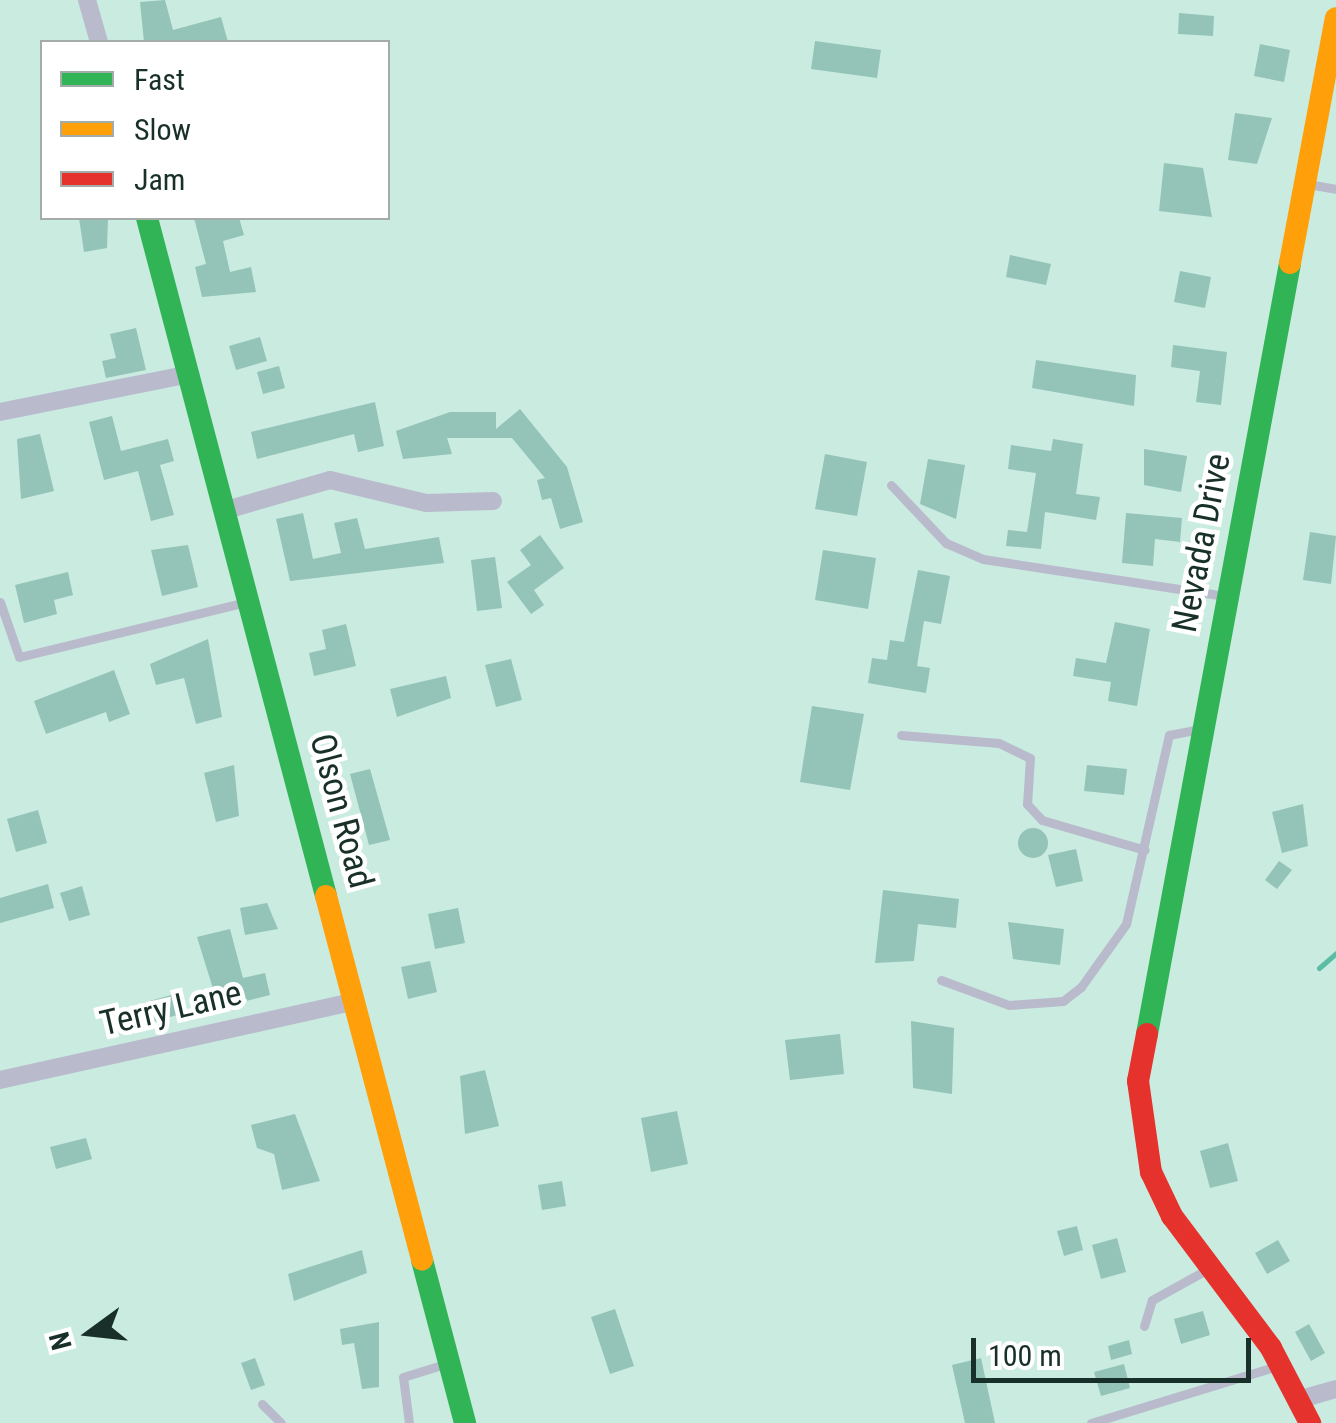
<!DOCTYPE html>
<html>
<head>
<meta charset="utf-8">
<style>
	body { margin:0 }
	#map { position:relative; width:1336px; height:1423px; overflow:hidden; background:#caebe0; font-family:"Roboto Condensed",sans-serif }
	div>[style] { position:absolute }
	.stream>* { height:5px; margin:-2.5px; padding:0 2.5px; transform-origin:2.5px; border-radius:2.5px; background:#5bbda4 }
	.building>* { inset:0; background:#94c3b7 }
	.round { border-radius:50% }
	.lane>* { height:9px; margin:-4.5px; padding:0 4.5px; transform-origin:4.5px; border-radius:4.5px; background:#b9bbcc }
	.street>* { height:18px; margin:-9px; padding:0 9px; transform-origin:9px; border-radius:9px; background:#b9bbcc }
	.fast>* { height:22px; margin:-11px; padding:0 11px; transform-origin:11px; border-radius:11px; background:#30b455 }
	.slow>* { height:22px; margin:-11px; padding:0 11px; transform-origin:11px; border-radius:11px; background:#ff9f0a }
	.jam>* { height:22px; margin:-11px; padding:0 11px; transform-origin:11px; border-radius:11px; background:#e5322d }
	span { translate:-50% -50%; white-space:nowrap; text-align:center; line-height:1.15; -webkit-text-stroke:9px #fff; paint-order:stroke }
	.street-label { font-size:35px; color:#183029 }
	.legend { position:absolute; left:40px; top:40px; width:350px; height:180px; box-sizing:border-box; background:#fff; border:2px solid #a3aca9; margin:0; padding:12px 18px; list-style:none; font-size:30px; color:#183029 }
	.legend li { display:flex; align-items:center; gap:20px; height:50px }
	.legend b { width:50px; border:2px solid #a3aca9 }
	.north { position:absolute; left:40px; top:1283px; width:100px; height:100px; -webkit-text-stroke:8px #fff; paint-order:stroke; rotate:255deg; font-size:28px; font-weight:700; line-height:40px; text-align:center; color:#183029 }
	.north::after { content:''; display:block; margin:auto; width:35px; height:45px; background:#183029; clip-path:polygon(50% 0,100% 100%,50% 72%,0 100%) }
	.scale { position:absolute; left:971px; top:1338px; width:280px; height:45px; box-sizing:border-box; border:5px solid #183029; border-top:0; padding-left:12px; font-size:30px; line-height:35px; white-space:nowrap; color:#183029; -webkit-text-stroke:8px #fff; paint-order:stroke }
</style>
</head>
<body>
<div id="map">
	<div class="stream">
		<i style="left:1319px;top:968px;width:23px;rotate:-41deg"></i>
	</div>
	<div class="building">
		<i style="clip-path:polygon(165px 0,173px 30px,221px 17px,228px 42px,144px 42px,140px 2px)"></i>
		<i style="clip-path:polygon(1179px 13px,1214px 16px,1213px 36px,1178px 34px)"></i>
		<i style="clip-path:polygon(815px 41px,881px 50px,877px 78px,811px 69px)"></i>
		<i style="clip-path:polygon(1260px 44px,1290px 50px,1284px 82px,1254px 76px)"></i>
		<i style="clip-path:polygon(1235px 113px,1272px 118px,1257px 164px,1228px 160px)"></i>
		<i style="clip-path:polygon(1164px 163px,1203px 168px,1212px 217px,1159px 211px)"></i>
		<i style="clip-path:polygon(79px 218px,108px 218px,107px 248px,84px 252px)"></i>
		<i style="clip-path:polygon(194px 218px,239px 218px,244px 235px,223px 241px,230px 272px,251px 267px,256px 292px,202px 297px,195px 267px,206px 264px)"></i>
		<i style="clip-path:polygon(1010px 255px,1051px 264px,1046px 285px,1006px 277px)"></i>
		<i style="clip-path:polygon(1180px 271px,1211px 277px,1205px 308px,1174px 302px)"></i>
		<i style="clip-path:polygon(136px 328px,146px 370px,106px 378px,102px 361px,116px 358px,110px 334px)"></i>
		<i style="clip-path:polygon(260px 337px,267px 361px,236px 370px,229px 346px)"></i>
		<i style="clip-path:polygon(1173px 345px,1227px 352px,1221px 405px,1196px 402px,1200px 371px,1171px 367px)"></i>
		<i style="clip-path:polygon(1036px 360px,1136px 375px,1134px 406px,1032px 388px)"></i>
		<i style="clip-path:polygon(279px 366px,285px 388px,263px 394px,257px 372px)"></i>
		<i style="clip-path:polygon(375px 402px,384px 446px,358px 452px,354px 434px,257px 459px,251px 432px)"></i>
		<i style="clip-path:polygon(520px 409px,567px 467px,583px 522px,560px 529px,551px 498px,542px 500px,537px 480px,545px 478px,512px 438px,447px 438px,452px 454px,403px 459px,396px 431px,450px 412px,496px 412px,496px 429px)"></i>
		<i style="clip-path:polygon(112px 416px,121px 451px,168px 439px,174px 461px,160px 465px,174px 515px,151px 521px,138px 471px,104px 480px,89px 422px)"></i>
		<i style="clip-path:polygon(40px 434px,54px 491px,21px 499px,17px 439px)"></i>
		<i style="clip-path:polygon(1053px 439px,1083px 444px,1076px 494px,1100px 497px,1096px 520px,1045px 512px,1041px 549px,1006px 546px,1008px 530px,1027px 532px,1036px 473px,1008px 469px,1011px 445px,1051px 451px)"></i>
		<i style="clip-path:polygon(1144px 449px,1187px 456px,1181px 492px,1144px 485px)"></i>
		<i style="clip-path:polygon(825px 454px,867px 462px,857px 516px,815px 509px)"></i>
		<i style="clip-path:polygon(928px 459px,965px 465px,956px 519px,920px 504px)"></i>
		<i style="clip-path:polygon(303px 513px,313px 559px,341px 553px,334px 523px,357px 518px,365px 549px,439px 537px,444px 563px,290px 581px,276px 519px)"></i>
		<i style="clip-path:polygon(1126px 513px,1182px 518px,1180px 542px,1155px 539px,1153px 566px,1122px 563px)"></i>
		<i style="clip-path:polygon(1310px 532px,1336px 536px,1331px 584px,1303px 580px)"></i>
		<i style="clip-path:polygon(540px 535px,564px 568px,534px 590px,544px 605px,531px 614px,507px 582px,531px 565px,520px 550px)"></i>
		<i style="clip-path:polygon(188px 545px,198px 587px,162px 596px,151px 550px)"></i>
		<i style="clip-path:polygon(823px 550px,876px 558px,868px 609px,815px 600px)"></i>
		<i style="clip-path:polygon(495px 557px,502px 608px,477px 611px,471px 560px)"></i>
		<i style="clip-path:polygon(918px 570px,950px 576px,941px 624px,924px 621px,917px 666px,930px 668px,926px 693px,868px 683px,872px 658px,887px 660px,890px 640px,904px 642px)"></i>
		<i style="clip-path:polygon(68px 572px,73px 595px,54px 600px,57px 614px,24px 623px,15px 585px)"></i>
		<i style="clip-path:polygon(1115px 622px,1150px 629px,1137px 706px,1108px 701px,1111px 682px,1073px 676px,1076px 658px,1106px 663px)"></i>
		<i style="clip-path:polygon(346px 624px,356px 666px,314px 676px,309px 653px,326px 649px,322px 630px)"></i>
		<i style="clip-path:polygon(208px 639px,222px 717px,196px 724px,184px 678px,156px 685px,150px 664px)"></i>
		<i style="clip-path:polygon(511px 659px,522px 700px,496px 707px,485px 665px)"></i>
		<i style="clip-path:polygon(114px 670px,130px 714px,109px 722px,106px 712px,46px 734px,34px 701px)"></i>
		<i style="clip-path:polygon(446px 676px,451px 698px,397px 717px,390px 689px)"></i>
		<i style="clip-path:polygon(812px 706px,864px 714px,850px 790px,800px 782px)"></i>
		<i style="clip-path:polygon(234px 765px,239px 816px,216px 822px,204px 773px)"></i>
		<i style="clip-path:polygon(1087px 765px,1127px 769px,1124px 795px,1084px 791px)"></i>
		<i style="clip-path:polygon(370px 769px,390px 840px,369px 845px,350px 774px)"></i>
		<i style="clip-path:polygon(1303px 804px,1308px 846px,1282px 853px,1272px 812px)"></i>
		<i style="clip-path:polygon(38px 810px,47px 843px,16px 852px,7px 819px)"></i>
		<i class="round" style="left:1018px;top:828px;width:30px;height:30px"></i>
		<i style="clip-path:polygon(1076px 849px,1083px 881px,1056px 887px,1048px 855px)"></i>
		<i style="clip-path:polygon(1279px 861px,1292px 870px,1277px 889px,1265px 880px)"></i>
		<i style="clip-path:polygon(48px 884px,54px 908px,0 923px,0 898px)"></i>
		<i style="clip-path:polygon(82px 886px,90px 915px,69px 921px,60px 893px)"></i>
		<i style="clip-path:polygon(883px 890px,959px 899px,956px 928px,918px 924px,914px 961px,875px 963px)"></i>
		<i style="clip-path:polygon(267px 903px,278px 929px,245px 935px,240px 908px)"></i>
		<i style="clip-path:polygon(458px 908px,465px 943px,435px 949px,428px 914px)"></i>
		<i style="clip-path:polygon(1008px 922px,1064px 929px,1060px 965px,1013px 959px)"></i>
		<i style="clip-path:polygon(230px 929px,243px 978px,265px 973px,270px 995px,219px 1008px,197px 937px)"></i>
		<i style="clip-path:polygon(430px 961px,437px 992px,408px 999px,401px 967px)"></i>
		<i style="clip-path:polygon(182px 992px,188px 1012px,113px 1033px,107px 1013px)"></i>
		<i style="clip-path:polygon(911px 1021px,954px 1028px,952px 1094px,913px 1088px)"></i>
		<i style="clip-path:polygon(840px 1034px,844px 1074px,790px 1080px,785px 1040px)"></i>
		<i style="clip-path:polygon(485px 1070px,499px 1126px,465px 1134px,460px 1076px)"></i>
		<i style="clip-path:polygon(677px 1111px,688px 1164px,651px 1172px,641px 1118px)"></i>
		<i style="clip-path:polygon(295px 1114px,320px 1181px,282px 1190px,274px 1154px,257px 1148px,251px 1125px)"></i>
		<i style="clip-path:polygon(86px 1138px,92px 1159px,56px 1169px,50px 1147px)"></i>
		<i style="clip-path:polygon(1228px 1143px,1238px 1181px,1210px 1188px,1200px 1151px)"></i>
		<i style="clip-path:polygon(562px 1181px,566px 1206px,542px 1210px,538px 1185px)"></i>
		<i style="clip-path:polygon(1077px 1226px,1083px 1250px,1064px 1256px,1057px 1231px)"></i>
		<i style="clip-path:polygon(1117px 1238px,1126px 1272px,1101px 1279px,1092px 1245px)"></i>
		<i style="clip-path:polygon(1278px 1240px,1290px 1261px,1267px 1274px,1255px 1253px)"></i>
		<i style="clip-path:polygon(362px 1250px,367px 1273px,294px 1301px,288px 1274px)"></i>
		<i style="clip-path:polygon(615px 1309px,634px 1366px,610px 1374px,591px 1317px)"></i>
		<i style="clip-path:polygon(1203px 1311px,1210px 1335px,1181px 1344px,1174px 1319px)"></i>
		<i style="clip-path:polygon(379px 1322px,379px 1387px,362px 1389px,354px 1343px,342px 1345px,340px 1329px)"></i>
		<i style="clip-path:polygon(1309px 1324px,1325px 1353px,1311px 1361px,1295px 1332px)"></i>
		<i style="clip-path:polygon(1129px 1340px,1132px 1354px,1111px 1360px,1108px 1346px)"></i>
		<i style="clip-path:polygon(255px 1358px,265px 1385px,251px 1390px,241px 1363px)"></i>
		<i style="clip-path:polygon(981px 1358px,995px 1423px,965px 1423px,952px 1365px)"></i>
		<i style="clip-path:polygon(1124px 1364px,1130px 1388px,1101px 1396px,1094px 1372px)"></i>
	</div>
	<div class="lane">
		<i style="left:1308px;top:184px;width:28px;rotate:10deg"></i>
		<i style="left:891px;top:485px;width:80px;rotate:46.5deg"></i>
		<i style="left:946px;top:543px;width:40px;rotate:23.4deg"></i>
		<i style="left:983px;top:559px;width:245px;rotate:8.7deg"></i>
		<i style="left:0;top:602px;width:58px;rotate:70.9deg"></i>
		<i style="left:19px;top:657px;width:229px;rotate:-13.6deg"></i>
		<i style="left:901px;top:735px;width:98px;rotate:4.7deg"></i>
		<i style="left:999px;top:743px;width:34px;rotate:26deg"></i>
		<i style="left:1030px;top:758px;width:46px;rotate:93.7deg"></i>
		<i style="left:1027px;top:804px;width:22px;rotate:47deg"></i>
		<i style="left:1042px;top:820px;width:107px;rotate:16.2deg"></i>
		<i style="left:941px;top:980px;width:72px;rotate:20.2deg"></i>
		<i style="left:1009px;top:1005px;width:54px;rotate:-4.2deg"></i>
		<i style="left:1063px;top:1001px;width:23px;rotate:-38deg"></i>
		<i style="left:1081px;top:987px;width:77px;rotate:-54.5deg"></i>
		<i style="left:1126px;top:924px;width:194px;rotate:-77.2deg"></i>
		<i style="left:1169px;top:735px;width:32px;rotate:-11deg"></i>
		<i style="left:1144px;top:1326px;width:27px;rotate:-73deg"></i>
		<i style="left:1152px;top:1300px;width:64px;rotate:-29deg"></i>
		<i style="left:262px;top:1404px;width:27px;rotate:45deg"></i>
		<i style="left:409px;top:1423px;width:46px;rotate:-97.4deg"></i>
		<i style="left:403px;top:1377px;width:44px;rotate:-17.2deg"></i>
		<i style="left:1091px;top:1423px;width:195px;rotate:-17deg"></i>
	</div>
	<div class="street">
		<i style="left:87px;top:0;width:44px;rotate:74.1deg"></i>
		<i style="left:0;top:412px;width:194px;rotate:-11.3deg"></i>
		<i style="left:226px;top:510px;width:108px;rotate:-16.1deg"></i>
		<i style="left:330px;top:480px;width:99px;rotate:13.5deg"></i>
		<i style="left:426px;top:503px;width:67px;rotate:-1.7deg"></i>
		<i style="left:0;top:1080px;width:364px;rotate:-12.5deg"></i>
		<i style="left:1301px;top:1399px;width:36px;rotate:-16deg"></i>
	</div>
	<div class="fast">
		<i style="left:147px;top:218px;width:701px;rotate:75.21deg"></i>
		<i style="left:1147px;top:1034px;width:784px;rotate:-79.49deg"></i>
		<i style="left:422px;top:1260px;width:169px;rotate:75.2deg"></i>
	</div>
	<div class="slow">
		<i style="left:1290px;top:263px;width:249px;rotate:-79.4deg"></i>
		<i style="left:326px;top:896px;width:376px;rotate:75.2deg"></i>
	</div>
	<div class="jam">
		<i style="left:1147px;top:1034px;width:48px;rotate:100.8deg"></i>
		<i style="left:1138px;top:1081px;width:92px;rotate:81.9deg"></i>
		<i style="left:1151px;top:1172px;width:49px;rotate:64.5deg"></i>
		<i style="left:1172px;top:1216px;width:165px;rotate:53.1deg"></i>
		<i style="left:1271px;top:1348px;width:85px;rotate:62.5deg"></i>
	</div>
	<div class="street-label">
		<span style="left:1202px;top:543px;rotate:-79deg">Nevada Drive</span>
		<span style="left:341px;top:811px;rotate:75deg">Olson Road</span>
		<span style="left:171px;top:1009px;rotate:-13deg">Terry Lane</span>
	</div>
	<ul class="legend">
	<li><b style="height:12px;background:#30b455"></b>Fast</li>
	<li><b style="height:12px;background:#ff9f0a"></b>Slow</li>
	<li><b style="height:12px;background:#e5322d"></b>Jam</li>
	</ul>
	<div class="north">N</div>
	<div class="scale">100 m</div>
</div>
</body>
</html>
